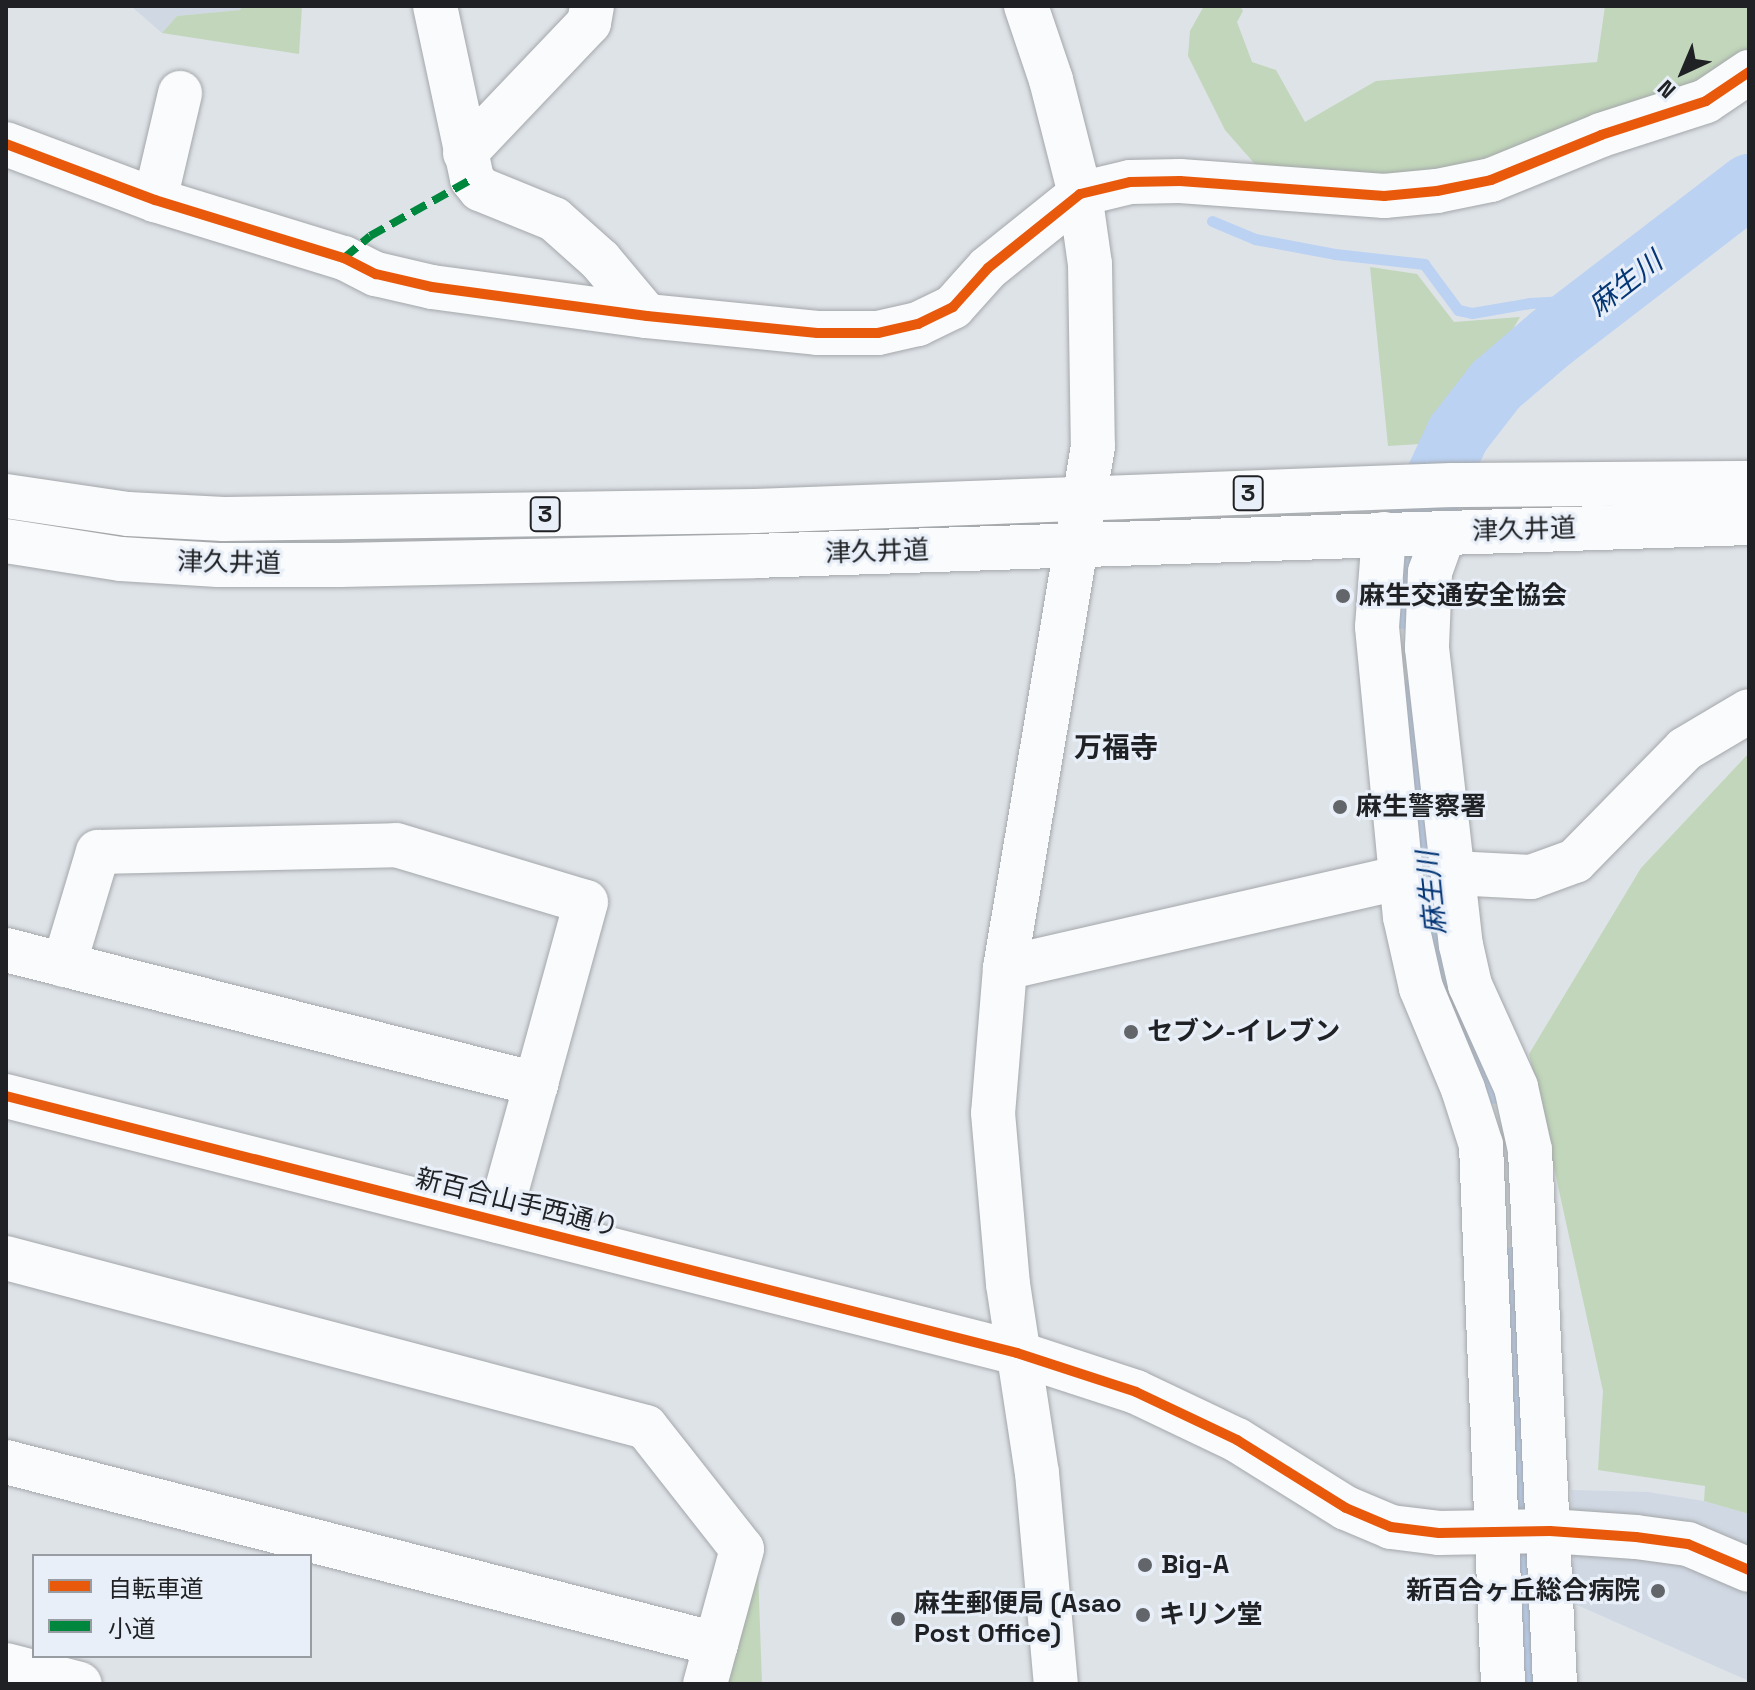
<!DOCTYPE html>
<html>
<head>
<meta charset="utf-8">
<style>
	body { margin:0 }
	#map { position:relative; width:1755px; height:1690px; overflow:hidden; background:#dee3e8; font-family:"Space Grotesk","Noto Sans JP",sans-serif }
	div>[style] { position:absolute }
	.built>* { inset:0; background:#d0d8e3 }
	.green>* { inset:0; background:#c1d6ba }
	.stream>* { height:11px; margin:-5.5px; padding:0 5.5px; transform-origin:5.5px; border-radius:5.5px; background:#bbd2f3 }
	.river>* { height:64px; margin:-32px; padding:0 32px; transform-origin:32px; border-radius:32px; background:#bbd2f3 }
	.roads { filter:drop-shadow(0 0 2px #a4a7aa) drop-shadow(0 0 2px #a4a7aa) }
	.minor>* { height:44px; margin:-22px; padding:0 22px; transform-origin:22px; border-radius:22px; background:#fafbfc }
	.major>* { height:44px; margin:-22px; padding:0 22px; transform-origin:22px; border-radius:22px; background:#fafbfc }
	.quiet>* { height:8px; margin-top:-4px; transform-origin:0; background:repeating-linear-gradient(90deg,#00873e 0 16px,transparent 0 24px) }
	.cycleway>* { height:10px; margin:-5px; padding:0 5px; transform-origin:5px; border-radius:5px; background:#e8590c }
	.dots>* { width:22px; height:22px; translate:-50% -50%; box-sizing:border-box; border:4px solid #e8eff8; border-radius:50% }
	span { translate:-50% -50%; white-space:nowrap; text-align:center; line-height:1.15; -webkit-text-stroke:6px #e8eff8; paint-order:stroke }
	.shield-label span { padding:2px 6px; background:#e8eff8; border:2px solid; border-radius:6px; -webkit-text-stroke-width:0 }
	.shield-label { font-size:24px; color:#1f2124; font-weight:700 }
	.street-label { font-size:26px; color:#1f2124 }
	.poi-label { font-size:26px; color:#1f2124; font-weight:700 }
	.left { translate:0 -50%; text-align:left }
	.right { translate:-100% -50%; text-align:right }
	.water-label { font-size:28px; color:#043575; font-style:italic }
	.neighbourhood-label { font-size:28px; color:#1f2124; font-weight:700 }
	.frame { position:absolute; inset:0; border:8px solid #1f2124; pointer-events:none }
	.legend { position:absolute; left:32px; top:1554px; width:280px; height:104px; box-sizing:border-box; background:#e8eff8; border:2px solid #989da3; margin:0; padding:10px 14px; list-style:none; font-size:24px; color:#1f2124 }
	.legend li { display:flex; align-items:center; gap:16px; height:40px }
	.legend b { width:40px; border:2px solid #989da3 }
	.north { position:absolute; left:1643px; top:32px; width:80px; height:80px; -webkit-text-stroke:6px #e8eff8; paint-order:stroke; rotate:224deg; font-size:22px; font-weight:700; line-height:32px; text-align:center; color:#1f2124 }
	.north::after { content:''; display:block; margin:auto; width:28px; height:36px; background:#1f2124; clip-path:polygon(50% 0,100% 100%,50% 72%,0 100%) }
</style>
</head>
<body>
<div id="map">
	<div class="built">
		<i style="clip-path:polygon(131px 6px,242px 6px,240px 10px,177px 16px,162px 33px)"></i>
		<i style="clip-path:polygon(1571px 1490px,1648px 1492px,1704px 1501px,1749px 1514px,1749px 1681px,1568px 1601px,1564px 1581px,1574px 1560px)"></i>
	</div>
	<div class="green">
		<i style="clip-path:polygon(242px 6px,302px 6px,299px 54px,162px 33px,177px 16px,240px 10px)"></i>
		<i style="clip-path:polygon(1204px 6px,1240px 6px,1243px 11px,1237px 22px,1252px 62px,1276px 70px,1305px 122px,1376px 81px,1597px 62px,1605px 6px,1749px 6px,1749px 58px,1724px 77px,1444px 181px,1268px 179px,1225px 130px,1188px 56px,1190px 31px)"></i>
		<i style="clip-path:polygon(1370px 267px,1417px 274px,1454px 322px,1520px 317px,1507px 339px,1460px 385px,1420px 444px,1388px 446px)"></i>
		<i style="clip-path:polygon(1749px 753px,1749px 1514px,1704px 1501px,1705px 1486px,1598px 1470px,1603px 1391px,1529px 1054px,1641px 868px)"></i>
		<i style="clip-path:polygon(757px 1542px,762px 1684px,723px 1684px)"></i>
	</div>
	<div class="stream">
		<i style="left:1212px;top:221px;width:47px;rotate:22.7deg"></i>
		<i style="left:1255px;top:239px;width:81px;rotate:10.6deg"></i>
		<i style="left:1335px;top:254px;width:90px;rotate:6.4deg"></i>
		<i style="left:1424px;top:264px;width:57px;rotate:53.5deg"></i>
		<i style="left:1458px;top:310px;width:14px;rotate:12deg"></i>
		<i style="left:1472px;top:313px;width:59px;rotate:-9.8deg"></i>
		<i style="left:1530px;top:303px;width:71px;rotate:-3.2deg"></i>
	</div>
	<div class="river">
		<i style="left:1409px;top:598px;width:81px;rotate:-82.9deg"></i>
		<i style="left:1419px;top:518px;width:93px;rotate:-65.1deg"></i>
		<i style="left:1458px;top:434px;width:62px;rotate:-52.2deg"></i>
		<i style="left:1496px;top:385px;width:72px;rotate:-40.5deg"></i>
		<i style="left:1551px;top:338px;width:250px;rotate:-37.5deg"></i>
		<i style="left:1416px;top:711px;width:216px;rotate:86deg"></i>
		<i style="left:1431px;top:926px;width:64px;rotate:76.4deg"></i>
		<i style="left:1446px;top:988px;width:57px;rotate:58deg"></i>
		<i style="left:1476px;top:1036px;width:39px;rotate:67deg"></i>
		<i style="left:1515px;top:1279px;width:405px;rotate:87.9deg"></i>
	</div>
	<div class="roads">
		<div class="minor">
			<i style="left:435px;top:6px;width:177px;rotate:77.9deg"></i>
			<i style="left:472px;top:179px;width:13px;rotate:51deg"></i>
			<i style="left:480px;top:189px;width:80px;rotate:22.1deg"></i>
			<i style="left:554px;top:219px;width:62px;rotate:41.7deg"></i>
			<i style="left:600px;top:260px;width:73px;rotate:50deg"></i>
			<i style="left:1026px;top:6px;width:78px;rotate:71.3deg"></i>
			<i style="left:1051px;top:80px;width:118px;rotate:75.7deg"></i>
			<i style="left:1080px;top:194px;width:71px;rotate:81.9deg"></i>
			<i style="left:1090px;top:264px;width:182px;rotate:89.1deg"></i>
			<i style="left:1093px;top:446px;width:529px;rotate:99.57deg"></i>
			<i style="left:1005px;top:968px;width:145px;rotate:94.7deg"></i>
			<i style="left:993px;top:1113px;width:172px;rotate:85deg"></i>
			<i style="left:1008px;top:1284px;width:191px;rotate:81.3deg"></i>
			<i style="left:1037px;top:1473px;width:212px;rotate:84.9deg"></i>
			<i style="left:6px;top:144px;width:159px;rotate:20.6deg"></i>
			<i style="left:155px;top:200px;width:198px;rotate:17.1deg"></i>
			<i style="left:344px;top:258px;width:36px;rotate:27deg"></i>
			<i style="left:376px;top:274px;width:57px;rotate:13.1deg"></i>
			<i style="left:432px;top:287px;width:217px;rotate:7.7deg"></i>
			<i style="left:647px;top:316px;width:171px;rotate:5.7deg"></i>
			<i style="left:817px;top:333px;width:61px"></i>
			<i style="left:878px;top:333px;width:41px;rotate:-12.7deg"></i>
			<i style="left:918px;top:324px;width:39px;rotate:-26deg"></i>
			<i style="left:953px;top:307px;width:52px;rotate:-48.1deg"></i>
			<i style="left:988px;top:268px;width:118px;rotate:-38.8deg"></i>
			<i style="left:1080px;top:194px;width:51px;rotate:-13.5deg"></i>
			<i style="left:1130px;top:182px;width:50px;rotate:-1.1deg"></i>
			<i style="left:1180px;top:181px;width:205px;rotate:4.2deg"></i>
			<i style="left:1384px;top:196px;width:53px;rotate:-5.4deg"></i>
			<i style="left:1437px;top:191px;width:55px;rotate:-11.5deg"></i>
			<i style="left:1491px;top:180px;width:119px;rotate:-22.2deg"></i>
			<i style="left:1601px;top:135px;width:110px;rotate:-17.9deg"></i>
			<i style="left:1706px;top:101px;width:52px;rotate:-34deg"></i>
			<i style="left:465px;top:153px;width:180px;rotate:-46.4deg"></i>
			<i style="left:589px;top:23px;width:17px;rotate:-80deg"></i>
			<i style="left:155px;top:200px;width:110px;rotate:-76.8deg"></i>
			<i style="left:1444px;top:533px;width:41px;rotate:109.7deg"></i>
			<i style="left:1430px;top:572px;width:76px;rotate:92.3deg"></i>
			<i style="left:1427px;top:648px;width:299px;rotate:83.5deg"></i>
			<i style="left:1461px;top:945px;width:41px;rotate:77.3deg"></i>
			<i style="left:1470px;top:985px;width:112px;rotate:65.7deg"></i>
			<i style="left:1516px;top:1087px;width:65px;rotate:77.5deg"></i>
			<i style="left:1530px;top:1150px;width:535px;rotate:87.32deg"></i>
			<i style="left:1384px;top:534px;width:93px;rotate:94.3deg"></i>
			<i style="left:1377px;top:627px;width:291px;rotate:84.5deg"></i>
			<i style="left:1405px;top:917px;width:73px;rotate:77.3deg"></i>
			<i style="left:1421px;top:988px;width:109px;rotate:67.4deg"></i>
			<i style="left:1463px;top:1089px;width:59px;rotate:72.2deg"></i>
			<i style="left:1481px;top:1145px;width:539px;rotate:87.66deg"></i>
			<i style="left:1453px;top:873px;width:78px;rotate:2.9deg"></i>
			<i style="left:1531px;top:877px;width:47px;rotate:-20deg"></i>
			<i style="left:1575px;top:861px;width:157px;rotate:-45.5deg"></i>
			<i style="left:1685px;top:749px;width:74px;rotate:-30.7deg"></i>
			<i style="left:6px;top:950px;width:547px;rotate:14.19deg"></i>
			<i style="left:536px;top:1084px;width:142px;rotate:105.5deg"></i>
			<i style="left:64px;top:965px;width:118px;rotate:-73.3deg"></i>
			<i style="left:98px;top:852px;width:298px;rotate:-1.3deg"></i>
			<i style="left:396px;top:845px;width:198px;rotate:16.7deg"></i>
			<i style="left:586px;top:902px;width:189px;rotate:105.4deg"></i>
			<i style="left:1005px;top:968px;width:406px;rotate:-12.9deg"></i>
			<i style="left:6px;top:1096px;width:1043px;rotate:14.26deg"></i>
			<i style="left:1017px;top:1353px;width:125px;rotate:18.1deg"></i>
			<i style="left:1136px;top:1392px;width:112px;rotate:25.4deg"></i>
			<i style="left:1237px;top:1440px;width:128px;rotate:32deg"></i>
			<i style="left:1346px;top:1508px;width:49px;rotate:22.9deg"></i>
			<i style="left:1391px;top:1527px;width:48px;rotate:7.1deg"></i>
			<i style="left:1439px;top:1533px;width:111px;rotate:-1deg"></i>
			<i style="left:1550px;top:1531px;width:86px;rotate:4deg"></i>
			<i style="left:1636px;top:1537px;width:52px;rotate:7.7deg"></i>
			<i style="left:1688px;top:1544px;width:66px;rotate:23.1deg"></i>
			<i style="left:6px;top:1258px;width:662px;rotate:14.79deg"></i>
			<i style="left:646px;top:1427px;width:155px;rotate:51.8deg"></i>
			<i style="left:742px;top:1549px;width:140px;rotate:105.3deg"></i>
			<i style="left:6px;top:1462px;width:733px;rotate:14.38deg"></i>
			<i style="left:6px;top:1665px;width:76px;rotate:14.4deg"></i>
		</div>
		<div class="major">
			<i style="left:6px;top:496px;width:123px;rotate:8.4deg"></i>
			<i style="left:128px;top:514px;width:96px;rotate:3deg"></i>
			<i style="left:224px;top:519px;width:531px;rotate:-0.86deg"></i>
			<i style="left:755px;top:511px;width:697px;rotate:-2.14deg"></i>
			<i style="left:1452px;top:485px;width:297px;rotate:-0.4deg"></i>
			<i style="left:6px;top:541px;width:116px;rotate:8.9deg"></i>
			<i style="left:121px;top:559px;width:97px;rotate:3.5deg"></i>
			<i style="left:218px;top:565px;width:122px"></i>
			<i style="left:340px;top:565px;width:414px;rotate:-1.2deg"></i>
			<i style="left:754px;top:556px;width:996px;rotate:-1.9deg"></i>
		</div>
	</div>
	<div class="quiet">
		<i style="left:344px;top:258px;width:34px;rotate:-40deg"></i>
		<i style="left:370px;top:236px;width:117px;rotate:-29.2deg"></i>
	</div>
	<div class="cycleway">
		<i style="left:6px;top:144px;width:159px;rotate:20.6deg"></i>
		<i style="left:155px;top:200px;width:198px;rotate:17.1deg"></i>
		<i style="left:344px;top:258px;width:36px;rotate:27deg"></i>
		<i style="left:376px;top:274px;width:57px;rotate:13.1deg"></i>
		<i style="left:432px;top:287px;width:217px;rotate:7.7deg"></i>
		<i style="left:647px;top:316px;width:171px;rotate:5.7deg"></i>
		<i style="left:817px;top:333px;width:61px"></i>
		<i style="left:878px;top:333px;width:41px;rotate:-12.7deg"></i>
		<i style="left:918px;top:324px;width:39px;rotate:-26deg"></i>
		<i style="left:953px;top:307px;width:52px;rotate:-48.1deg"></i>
		<i style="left:988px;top:268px;width:118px;rotate:-38.8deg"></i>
		<i style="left:1080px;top:194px;width:51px;rotate:-13.5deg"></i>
		<i style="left:1130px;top:182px;width:50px;rotate:-1.1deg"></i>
		<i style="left:1180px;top:181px;width:205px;rotate:4.2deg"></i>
		<i style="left:1384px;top:196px;width:53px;rotate:-5.4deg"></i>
		<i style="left:1437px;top:191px;width:55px;rotate:-11.5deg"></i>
		<i style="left:1491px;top:180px;width:119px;rotate:-22.2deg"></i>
		<i style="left:1601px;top:135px;width:110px;rotate:-17.9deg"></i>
		<i style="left:1706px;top:101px;width:52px;rotate:-34deg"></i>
		<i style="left:6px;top:1096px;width:1043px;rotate:14.26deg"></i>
		<i style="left:1017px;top:1353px;width:125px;rotate:18.1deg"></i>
		<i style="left:1136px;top:1392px;width:112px;rotate:25.4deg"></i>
		<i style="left:1237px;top:1440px;width:128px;rotate:32deg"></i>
		<i style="left:1346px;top:1508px;width:49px;rotate:22.9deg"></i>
		<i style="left:1391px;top:1527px;width:48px;rotate:7.1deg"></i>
		<i style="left:1439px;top:1533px;width:111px;rotate:-1deg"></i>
		<i style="left:1550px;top:1531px;width:86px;rotate:4deg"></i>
		<i style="left:1636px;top:1537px;width:52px;rotate:7.7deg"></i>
		<i style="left:1688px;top:1544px;width:66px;rotate:23.1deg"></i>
	</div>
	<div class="dots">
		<i style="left:1343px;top:596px;background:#626569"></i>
		<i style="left:1340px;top:807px;background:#626569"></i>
		<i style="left:1131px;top:1032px;background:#626569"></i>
		<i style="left:1145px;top:1565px;background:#626569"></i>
		<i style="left:1658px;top:1591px;background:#626569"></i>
		<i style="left:1143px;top:1615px;background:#626569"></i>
		<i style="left:898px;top:1619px;background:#626569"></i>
	</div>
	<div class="shield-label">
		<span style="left:1248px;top:493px">3</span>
		<span style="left:545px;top:514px">3</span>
	</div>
	<div class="street-label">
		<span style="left:1524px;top:530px;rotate:-2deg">津久井道</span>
		<span style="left:877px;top:552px;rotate:-2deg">津久井道</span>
		<span style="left:229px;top:563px;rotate:1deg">津久井道</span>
		<span style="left:517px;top:1203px;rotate:14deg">新百合山手西通り</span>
	</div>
	<div class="poi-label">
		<span class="left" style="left:1359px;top:596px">麻生交通安全協会</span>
		<span class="left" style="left:1356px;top:807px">麻生警察署</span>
		<span class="left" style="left:1147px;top:1032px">セブン-イレブン</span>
		<span class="left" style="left:1161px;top:1565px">Big-A</span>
		<span class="right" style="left:1640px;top:1591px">新百合ヶ丘総合病院</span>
		<span class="left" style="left:914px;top:1619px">麻生郵便局 (Asao<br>Post Office)</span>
		<span class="left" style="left:1159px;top:1615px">キリン堂</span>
	</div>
	<div class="water-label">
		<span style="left:1625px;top:283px;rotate:-38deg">麻生川</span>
		<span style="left:1431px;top:893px;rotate:-96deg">麻生川</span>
	</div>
	<div class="neighbourhood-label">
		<span style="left:1116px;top:747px">万福寺</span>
	</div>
	<div class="frame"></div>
	<ul class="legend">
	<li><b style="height:10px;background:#e8590c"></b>自転車道</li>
	<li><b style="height:10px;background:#00873e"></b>小道</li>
	</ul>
	<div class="north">N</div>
</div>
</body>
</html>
